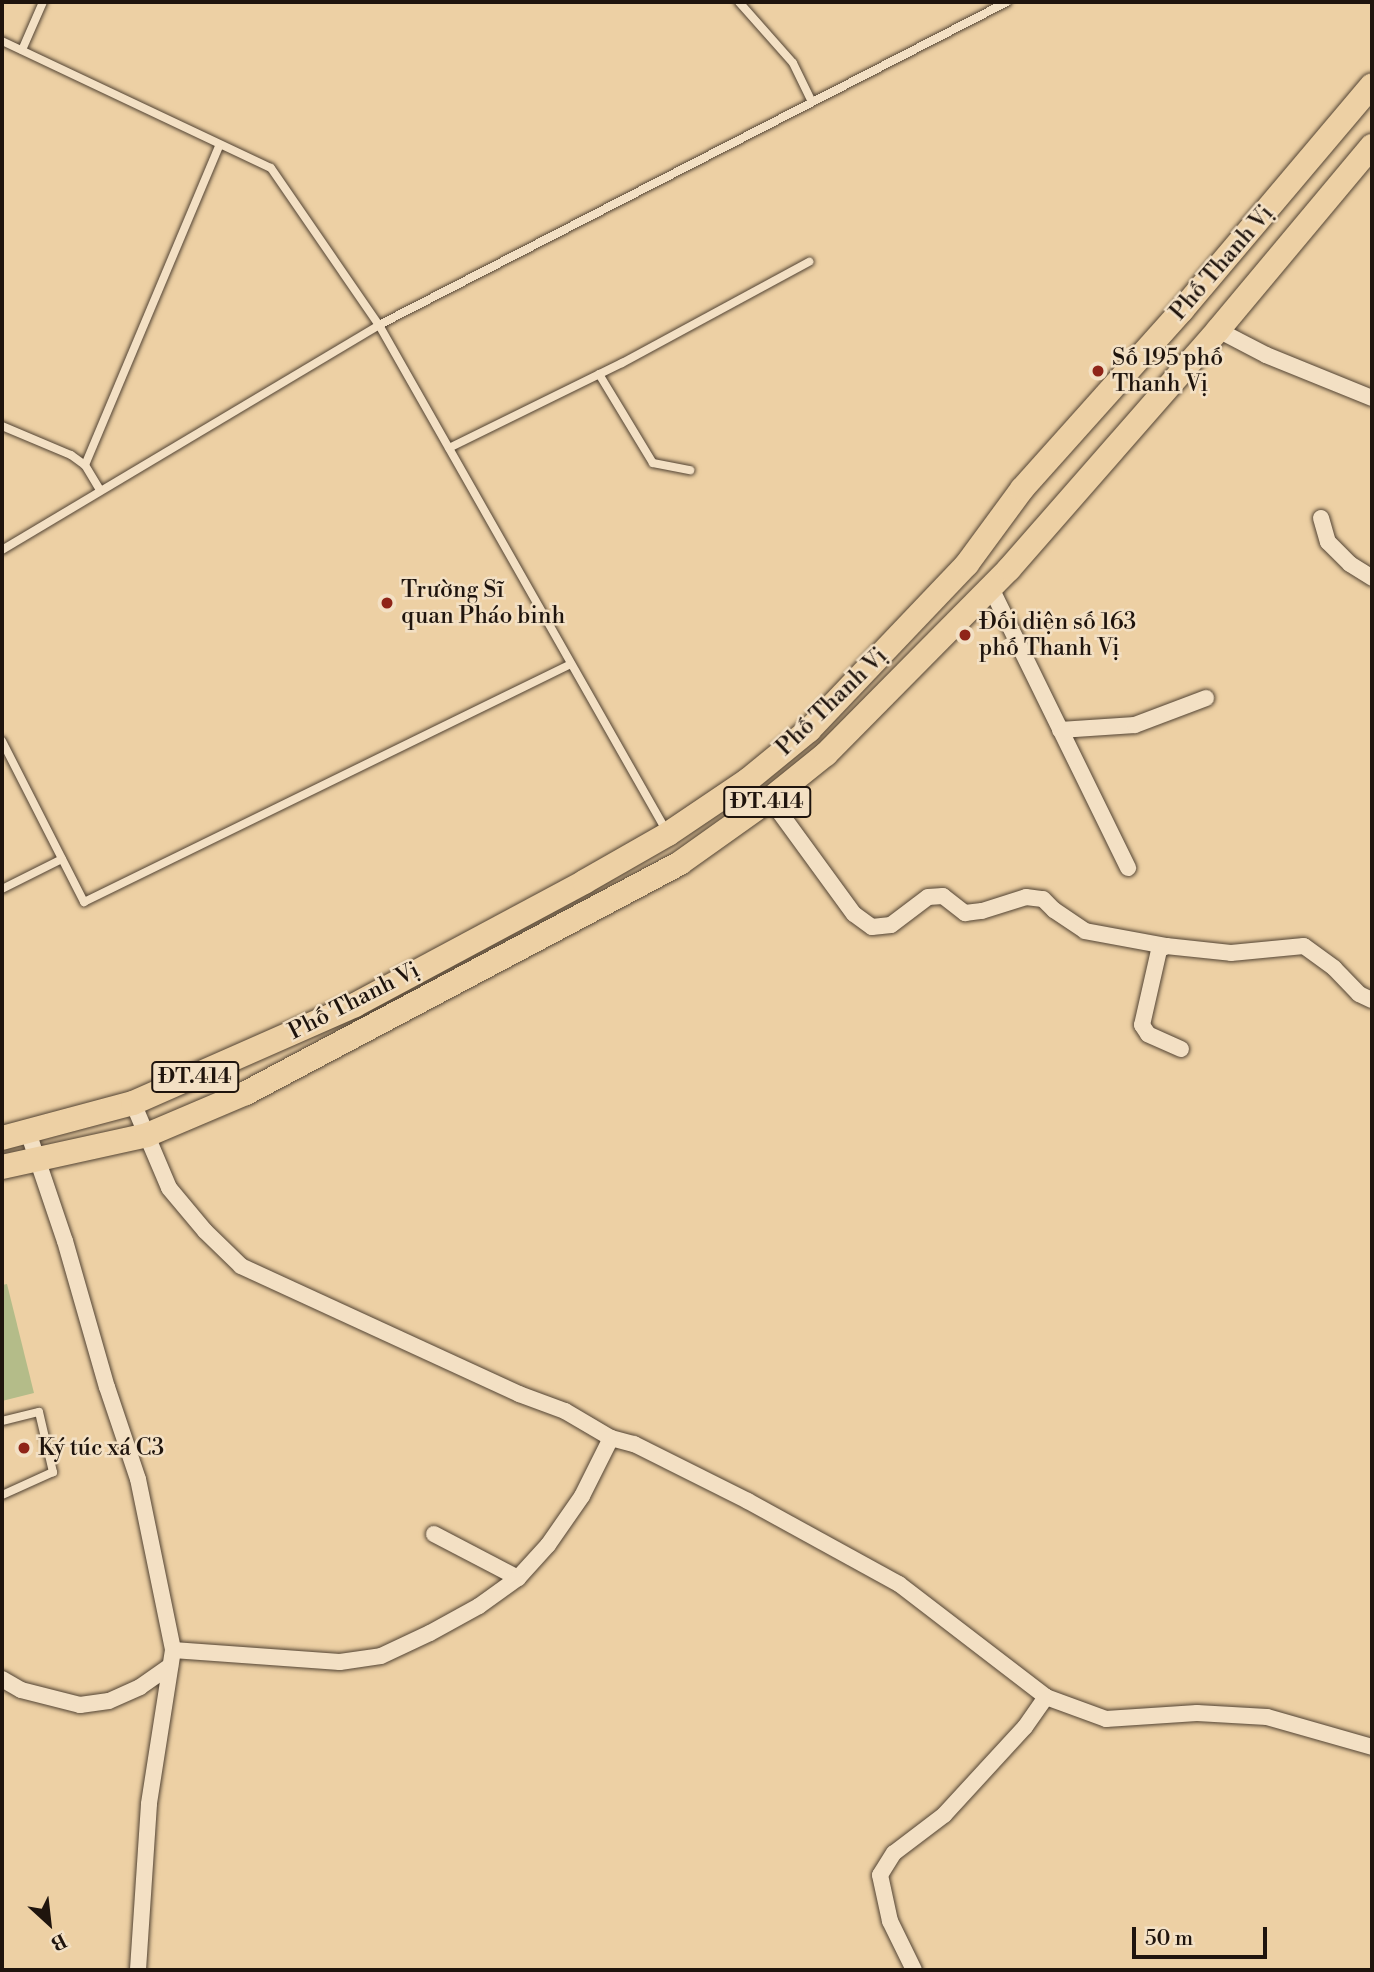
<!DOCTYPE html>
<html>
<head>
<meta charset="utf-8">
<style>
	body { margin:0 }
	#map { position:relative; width:1374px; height:1972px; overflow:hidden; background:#edd0a4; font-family:"Libre Bodoni",serif }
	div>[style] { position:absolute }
	.green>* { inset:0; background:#b4bc89 }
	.roads { filter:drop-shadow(0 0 2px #524333) drop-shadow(0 0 2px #524333) }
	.service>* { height:8px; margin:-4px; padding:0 4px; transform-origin:4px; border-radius:4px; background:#f3e0c4 }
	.minor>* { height:16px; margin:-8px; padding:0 8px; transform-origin:8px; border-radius:8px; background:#f3e0c4 }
	.primary>* { height:24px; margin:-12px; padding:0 12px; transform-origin:12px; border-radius:12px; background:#edd0a4 }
	.dots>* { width:19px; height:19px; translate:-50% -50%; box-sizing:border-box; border:4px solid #f3e0c4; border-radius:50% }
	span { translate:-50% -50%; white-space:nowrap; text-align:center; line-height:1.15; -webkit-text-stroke:5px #f3e0c4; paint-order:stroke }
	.shield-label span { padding:2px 5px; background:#f3e0c4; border:2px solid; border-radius:5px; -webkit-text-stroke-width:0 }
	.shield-label { font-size:21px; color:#1f140d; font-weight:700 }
	.street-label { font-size:23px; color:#1f140d }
	.poi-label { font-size:23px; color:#1f140d }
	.left { translate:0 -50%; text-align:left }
	.frame { position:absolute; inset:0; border:4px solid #1f140d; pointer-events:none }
	.north { position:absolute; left:14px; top:1888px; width:70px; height:70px; -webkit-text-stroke:5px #f3e0c4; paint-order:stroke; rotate:153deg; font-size:19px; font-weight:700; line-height:28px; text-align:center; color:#1f140d }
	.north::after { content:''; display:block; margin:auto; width:24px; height:32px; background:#1f140d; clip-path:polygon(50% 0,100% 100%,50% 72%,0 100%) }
	.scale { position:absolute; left:1132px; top:1927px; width:135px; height:32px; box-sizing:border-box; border:4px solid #1f140d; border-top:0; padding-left:9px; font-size:21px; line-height:24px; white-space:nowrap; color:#1f140d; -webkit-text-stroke:5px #f3e0c4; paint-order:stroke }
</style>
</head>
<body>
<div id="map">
	<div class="green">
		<i style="clip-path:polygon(7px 1284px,34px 1393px,2px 1401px,2px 1285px)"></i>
	</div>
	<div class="roads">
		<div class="service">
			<i style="left:739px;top:2px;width:81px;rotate:48.5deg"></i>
			<i style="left:793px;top:63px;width:43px;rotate:64deg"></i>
			<i style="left:2px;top:41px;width:297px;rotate:25.3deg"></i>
			<i style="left:271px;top:168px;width:191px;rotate:55.5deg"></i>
			<i style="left:379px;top:325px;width:583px;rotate:60.4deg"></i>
			<i style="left:22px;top:50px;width:52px;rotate:-66.4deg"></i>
			<i style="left:599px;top:374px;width:104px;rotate:58.8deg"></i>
			<i style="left:653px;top:463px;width:38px;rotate:11deg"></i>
			<i style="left:2px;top:426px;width:75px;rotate:22.8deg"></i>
			<i style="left:71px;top:455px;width:17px;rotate:36deg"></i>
			<i style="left:85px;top:465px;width:29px;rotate:59deg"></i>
			<i style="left:449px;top:448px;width:193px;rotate:-26.2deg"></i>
			<i style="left:622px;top:363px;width:213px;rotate:-28.4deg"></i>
			<i style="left:85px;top:465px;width:346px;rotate:-67.2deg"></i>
			<i style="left:2px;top:550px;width:439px;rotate:-30.8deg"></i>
			<i style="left:379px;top:325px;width:706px;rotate:-27.22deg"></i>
			<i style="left:2px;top:741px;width:181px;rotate:63deg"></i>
			<i style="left:84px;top:902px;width:542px;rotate:-26.05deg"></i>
			<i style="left:2px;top:889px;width:67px;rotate:-26.6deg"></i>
			<i style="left:2px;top:1421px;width:38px;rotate:-14deg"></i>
			<i style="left:39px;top:1412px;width:62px;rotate:76.9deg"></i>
			<i style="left:53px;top:1472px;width:56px;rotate:155.7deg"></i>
		</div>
		<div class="minor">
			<i style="left:1218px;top:330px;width:54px;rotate:27.5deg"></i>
			<i style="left:1266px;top:355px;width:114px;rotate:22.1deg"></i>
			<i style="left:1321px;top:518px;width:25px;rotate:74deg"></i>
			<i style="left:1328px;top:542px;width:31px;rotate:45deg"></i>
			<i style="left:1350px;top:564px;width:26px;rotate:32deg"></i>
			<i style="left:990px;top:586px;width:314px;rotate:63.9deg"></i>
			<i style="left:1060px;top:730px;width:75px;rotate:-3.8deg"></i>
			<i style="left:1135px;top:725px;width:76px;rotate:-20.8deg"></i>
			<i style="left:770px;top:799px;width:142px;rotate:53.9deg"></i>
			<i style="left:854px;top:914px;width:22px;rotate:36deg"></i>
			<i style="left:872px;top:927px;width:19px;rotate:-6deg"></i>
			<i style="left:891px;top:925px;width:46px;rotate:-37.1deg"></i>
			<i style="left:928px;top:897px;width:15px;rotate:-4deg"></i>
			<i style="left:943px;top:896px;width:28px;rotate:38deg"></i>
			<i style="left:965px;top:913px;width:17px;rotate:-7deg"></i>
			<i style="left:982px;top:911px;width:46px;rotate:-17.7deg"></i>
			<i style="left:1026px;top:897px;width:17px;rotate:7deg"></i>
			<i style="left:1043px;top:899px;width:16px;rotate:45deg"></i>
			<i style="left:1054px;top:910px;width:37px;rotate:34deg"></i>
			<i style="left:1085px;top:931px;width:82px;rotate:10.5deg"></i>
			<i style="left:1181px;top:1049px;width:36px;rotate:-156deg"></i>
			<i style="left:1148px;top:1034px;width:11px;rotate:-124deg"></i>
			<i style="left:1142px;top:1025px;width:77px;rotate:-77.2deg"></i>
			<i style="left:1159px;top:950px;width:8px;rotate:-30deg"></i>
			<i style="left:1166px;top:946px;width:65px;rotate:6.1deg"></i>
			<i style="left:1231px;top:953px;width:73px;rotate:-5.5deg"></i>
			<i style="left:1304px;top:946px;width:37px;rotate:36deg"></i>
			<i style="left:1334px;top:968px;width:36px;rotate:46deg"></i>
			<i style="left:1359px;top:994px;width:14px;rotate:25deg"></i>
			<i style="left:133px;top:1103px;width:92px;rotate:67deg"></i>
			<i style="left:169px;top:1188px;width:56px;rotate:50.1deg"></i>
			<i style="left:205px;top:1231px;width:50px;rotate:44.2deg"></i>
			<i style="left:241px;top:1266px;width:306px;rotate:24.7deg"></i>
			<i style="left:519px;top:1394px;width:49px;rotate:20.3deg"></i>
			<i style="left:565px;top:1411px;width:53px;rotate:30.4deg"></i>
			<i style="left:611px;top:1438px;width:24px;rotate:15deg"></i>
			<i style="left:634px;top:1444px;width:127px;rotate:26.6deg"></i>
			<i style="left:748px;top:1501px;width:172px;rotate:28.8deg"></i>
			<i style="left:899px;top:1584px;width:185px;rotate:37.5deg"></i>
			<i style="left:1046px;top:1697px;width:64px;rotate:20.1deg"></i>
			<i style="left:1106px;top:1719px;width:91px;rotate:-3.8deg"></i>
			<i style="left:1197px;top:1713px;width:70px;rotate:3.3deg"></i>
			<i style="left:1267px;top:1717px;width:109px;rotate:15.9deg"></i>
			<i style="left:28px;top:1132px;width:115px;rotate:71.3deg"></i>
			<i style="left:65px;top:1241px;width:152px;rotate:74deg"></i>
			<i style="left:107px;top:1387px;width:97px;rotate:71.4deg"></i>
			<i style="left:138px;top:1479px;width:175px;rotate:78.4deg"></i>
			<i style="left:173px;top:1650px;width:156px;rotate:98.9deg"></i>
			<i style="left:149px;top:1804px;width:166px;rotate:93.8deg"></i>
			<i style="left:434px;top:1534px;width:95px;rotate:27.6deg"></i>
			<i style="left:173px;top:1650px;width:167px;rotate:4.1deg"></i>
			<i style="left:340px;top:1662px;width:41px;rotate:-8.3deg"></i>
			<i style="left:381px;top:1656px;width:54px;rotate:-25.1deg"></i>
			<i style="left:430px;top:1633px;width:56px;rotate:-28.9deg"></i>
			<i style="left:479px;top:1606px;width:48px;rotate:-35.7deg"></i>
			<i style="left:518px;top:1578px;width:45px;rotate:-47.7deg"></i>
			<i style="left:548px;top:1545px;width:60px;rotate:-55.2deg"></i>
			<i style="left:582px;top:1496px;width:65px;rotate:-63.4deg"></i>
			<i style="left:2px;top:1679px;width:22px;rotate:30deg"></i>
			<i style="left:21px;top:1690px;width:61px;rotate:14.3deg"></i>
			<i style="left:80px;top:1705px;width:29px;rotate:-8deg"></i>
			<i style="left:109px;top:1701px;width:34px;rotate:-24deg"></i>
			<i style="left:140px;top:1687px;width:37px;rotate:-35deg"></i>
			<i style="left:914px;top:1970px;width:55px;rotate:-116.1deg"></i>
			<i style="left:890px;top:1921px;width:47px;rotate:-102.3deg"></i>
			<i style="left:880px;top:1875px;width:26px;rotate:-58deg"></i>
			<i style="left:894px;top:1853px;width:63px;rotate:-37.2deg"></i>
			<i style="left:944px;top:1815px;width:120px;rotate:-47.4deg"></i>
			<i style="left:1025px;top:1727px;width:37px;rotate:-55deg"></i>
		</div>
		<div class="primary">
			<i style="left:2px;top:1138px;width:136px;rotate:-15deg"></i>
			<i style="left:133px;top:1103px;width:243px;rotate:-23.8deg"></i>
			<i style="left:355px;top:1005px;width:260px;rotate:-28.2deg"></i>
			<i style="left:584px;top:882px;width:97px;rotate:-29.7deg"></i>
			<i style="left:668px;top:834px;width:97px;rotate:-34deg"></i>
			<i style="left:748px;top:780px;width:79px;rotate:-39.3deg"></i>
			<i style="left:809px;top:730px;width:229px;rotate:-46.4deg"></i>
			<i style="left:967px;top:564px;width:93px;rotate:-53.7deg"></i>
			<i style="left:1022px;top:489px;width:240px;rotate:-48.2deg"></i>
			<i style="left:1182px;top:310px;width:294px;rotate:-49.8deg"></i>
			<i style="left:2px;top:1167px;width:148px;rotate:-12.4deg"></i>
			<i style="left:147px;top:1135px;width:108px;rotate:-23deg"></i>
			<i style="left:246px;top:1093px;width:491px;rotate:-27.9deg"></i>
			<i style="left:680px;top:863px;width:110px;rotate:-35.4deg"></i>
			<i style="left:770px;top:799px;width:72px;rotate:-38.8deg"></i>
			<i style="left:826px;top:754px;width:260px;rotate:-45.3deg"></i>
			<i style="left:1009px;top:569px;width:317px;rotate:-48.8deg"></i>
			<i style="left:1218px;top:330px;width:240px;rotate:-50.1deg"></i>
		</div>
	</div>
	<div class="dots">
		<i style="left:1098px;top:371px;background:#8f2418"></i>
		<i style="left:387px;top:603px;background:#8f2418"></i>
		<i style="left:965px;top:635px;background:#8f2418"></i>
		<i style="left:24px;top:1448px;background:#8f2418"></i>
	</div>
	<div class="shield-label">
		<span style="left:767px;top:802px">ĐT.414</span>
		<span style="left:195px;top:1077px">ĐT.414</span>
	</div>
	<div class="street-label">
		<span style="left:1222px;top:263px;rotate:-49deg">Phố Thanh Vị</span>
		<span style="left:832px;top:702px;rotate:-44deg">Phố Thanh Vị</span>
		<span style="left:354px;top:1001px;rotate:-27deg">Phố Thanh Vị</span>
	</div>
	<div class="poi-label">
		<span class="left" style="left:1112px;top:371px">Số 195 phố<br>Thanh Vị</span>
		<span class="left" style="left:401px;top:603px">Trường Sĩ<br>quan Pháo binh</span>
		<span class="left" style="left:979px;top:635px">Đối diện số 163<br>phố Thanh Vị</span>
		<span class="left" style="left:38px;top:1448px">Ký túc xá C3</span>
	</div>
	<div class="frame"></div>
	<div class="north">B</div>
	<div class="scale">50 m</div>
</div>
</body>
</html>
